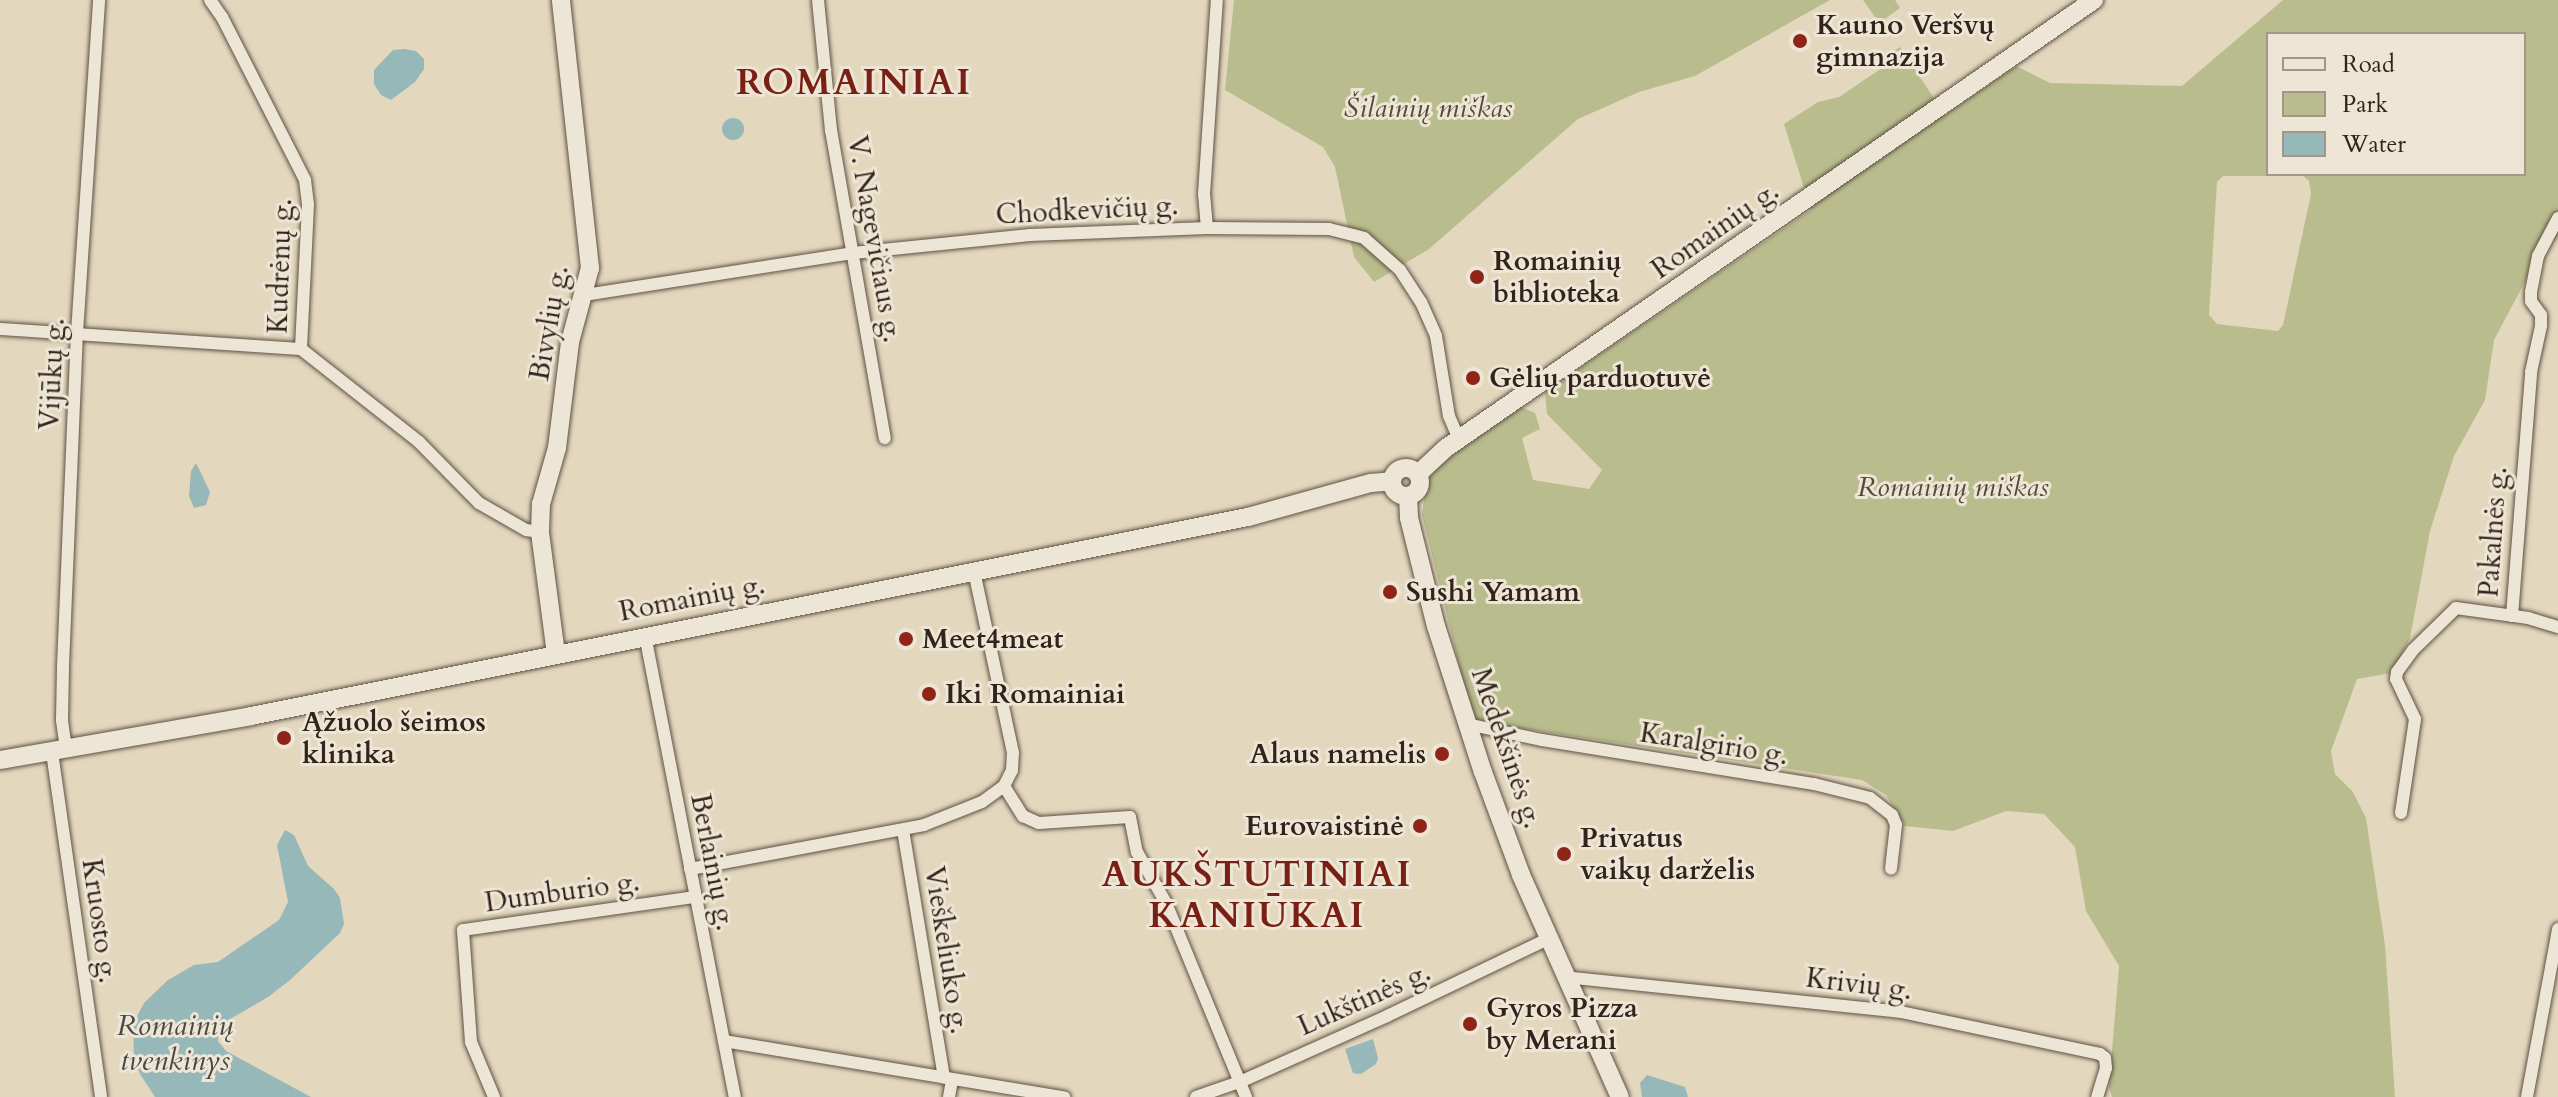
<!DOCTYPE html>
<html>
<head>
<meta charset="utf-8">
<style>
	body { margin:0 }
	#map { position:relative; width:2558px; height:1097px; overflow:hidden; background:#e3d7be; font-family:Cardo,serif }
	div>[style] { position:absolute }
	.green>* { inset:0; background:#b9bd8e }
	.water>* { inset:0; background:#96b8b8 }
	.round { border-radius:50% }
	.roads { filter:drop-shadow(0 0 2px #5e5143) drop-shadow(0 0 2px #5e5143) }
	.street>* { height:12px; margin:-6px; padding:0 6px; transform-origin:6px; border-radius:6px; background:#ede5d5 }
	.secondary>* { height:18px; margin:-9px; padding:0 9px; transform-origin:9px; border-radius:9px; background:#ede5d5 }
	.secondary>.ring { margin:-9px; padding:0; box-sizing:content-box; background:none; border:18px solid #ede5d5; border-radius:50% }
	.dots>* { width:22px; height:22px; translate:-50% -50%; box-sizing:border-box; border:4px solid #ede5d5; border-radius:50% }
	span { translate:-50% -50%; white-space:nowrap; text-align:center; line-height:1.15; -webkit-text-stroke:6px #ede5d5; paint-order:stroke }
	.poi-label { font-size:28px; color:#32241a; font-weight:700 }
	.left { translate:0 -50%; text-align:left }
	.right { translate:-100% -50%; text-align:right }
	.park-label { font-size:28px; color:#544a37; font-style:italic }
	.street-label { font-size:28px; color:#32241a }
	.water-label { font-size:30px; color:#4b4942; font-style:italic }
	.district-label { font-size:36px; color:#7a1f14; font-weight:700; letter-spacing:2px }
	.legend { position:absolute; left:2266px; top:32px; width:260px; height:144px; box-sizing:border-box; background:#ede5d5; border:2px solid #a2988a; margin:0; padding:10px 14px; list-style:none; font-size:24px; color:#32241a }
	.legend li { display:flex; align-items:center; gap:16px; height:40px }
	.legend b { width:40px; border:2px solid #a2988a }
</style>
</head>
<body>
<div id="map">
	<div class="green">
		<i style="clip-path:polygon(1234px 0,1830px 0,1695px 76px,1639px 92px,1578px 119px,1429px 249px,1374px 282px,1354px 257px,1335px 167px,1323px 147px,1225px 90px)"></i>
		<i style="clip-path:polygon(1863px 0,1895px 0,1900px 8px,1879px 23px)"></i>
		<i style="clip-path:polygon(evenodd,2283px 0,2558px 0,2558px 236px,2529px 274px,2494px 340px,2485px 400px,2454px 456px,2430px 531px,2410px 638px,2392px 673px,2357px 679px,2331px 751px,2335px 774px,2353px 792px,2366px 818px,2385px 945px,2395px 1097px,2112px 1097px,2109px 1087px,2119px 966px,2086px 911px,2075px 847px,2044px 814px,2006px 811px,1953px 831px,1905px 826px,1886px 795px,1862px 780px,1473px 721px,1422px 515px,1426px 483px,1443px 456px,1521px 407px,1535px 413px,1540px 429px,1522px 438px,1533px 480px,1589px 489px,1602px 470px,1547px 414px,1545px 392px,1811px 210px,1784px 124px,1818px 102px,1839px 97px,1885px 66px,1889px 54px,1900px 47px,1945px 115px,2016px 66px,2050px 83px,2182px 86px,2283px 0,2268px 34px,2524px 34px,2524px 174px,2268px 174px,2268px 34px,2283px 0,2223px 176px,2303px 176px,2309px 181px,2311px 194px,2283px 325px,2278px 331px,2217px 324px,2209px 315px,2217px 182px,2223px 176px)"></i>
	</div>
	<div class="water">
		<i style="clip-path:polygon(404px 49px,416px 51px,424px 59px,424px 69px,415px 82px,391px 100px,381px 95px,374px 84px,374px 70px,393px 50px)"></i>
		<i class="round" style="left:722px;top:118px;width:22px;height:22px"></i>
		<i style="clip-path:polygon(196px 463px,210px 492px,206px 505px,194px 508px,189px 496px,191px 471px)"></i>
		<i style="clip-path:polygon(285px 830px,294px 835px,308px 866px,334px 889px,340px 898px,344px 924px,340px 933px,289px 981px,268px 997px,220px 1025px,218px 1041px,226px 1051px,311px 1097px,155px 1097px,140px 1074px,134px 1057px,133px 1024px,144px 1003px,168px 980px,194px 965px,218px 962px,279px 920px,288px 902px,277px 845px)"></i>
		<i style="clip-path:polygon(1373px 1039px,1378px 1058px,1376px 1064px,1361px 1074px,1353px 1073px,1345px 1049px)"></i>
		<i style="clip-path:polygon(1647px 1075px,1685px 1087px,1688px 1097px,1642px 1097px,1640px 1083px)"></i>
	</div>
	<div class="roads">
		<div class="street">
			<i style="left:210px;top:0;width:21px;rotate:55deg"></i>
			<i style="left:222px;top:17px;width:183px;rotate:63deg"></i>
			<i style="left:305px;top:180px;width:25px;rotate:83deg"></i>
			<i style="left:308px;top:205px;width:144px;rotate:92.8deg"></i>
			<i style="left:301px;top:349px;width:150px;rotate:38.2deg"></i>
			<i style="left:419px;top:442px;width:86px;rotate:45.5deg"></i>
			<i style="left:479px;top:503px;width:54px;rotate:29.9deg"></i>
			<i style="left:526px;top:530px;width:14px;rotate:8deg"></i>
			<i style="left:818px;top:0;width:131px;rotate:84.3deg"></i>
			<i style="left:831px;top:130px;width:313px;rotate:80.1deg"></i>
			<i style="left:1207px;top:228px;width:34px;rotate:-95deg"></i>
			<i style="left:1204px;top:194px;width:194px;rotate:-86.2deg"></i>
			<i style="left:585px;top:295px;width:271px;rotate:-8.9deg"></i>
			<i style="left:853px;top:253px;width:178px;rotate:-5.8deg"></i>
			<i style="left:1030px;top:235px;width:177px;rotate:-2.3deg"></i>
			<i style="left:1207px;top:228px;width:122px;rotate:0.5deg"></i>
			<i style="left:1329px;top:229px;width:36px;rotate:14deg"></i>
			<i style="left:1364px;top:238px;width:48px;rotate:41.6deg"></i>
			<i style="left:1400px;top:270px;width:38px;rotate:57deg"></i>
			<i style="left:1421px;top:302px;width:37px;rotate:66deg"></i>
			<i style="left:1436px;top:336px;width:81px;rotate:80.8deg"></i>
			<i style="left:1449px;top:416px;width:25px;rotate:67deg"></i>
			<i style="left:0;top:329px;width:302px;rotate:3.8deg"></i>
			<i style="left:2512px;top:616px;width:245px;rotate:-85.5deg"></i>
			<i style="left:2531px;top:372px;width:47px;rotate:-77.7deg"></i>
			<i style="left:2541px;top:326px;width:11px;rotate:-90deg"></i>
			<i style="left:2541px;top:315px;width:17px;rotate:-126deg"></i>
			<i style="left:2531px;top:301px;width:9px;rotate:-90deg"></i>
			<i style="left:2531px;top:292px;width:37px;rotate:-79deg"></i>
			<i style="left:2538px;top:256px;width:43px;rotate:-62.2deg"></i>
			<i style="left:645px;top:635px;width:471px;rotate:79deg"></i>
			<i style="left:1467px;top:724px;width:77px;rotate:12deg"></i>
			<i style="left:1542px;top:740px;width:276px;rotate:9.2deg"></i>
			<i style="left:1814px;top:784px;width:58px;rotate:14deg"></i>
			<i style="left:1870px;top:798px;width:28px;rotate:38deg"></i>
			<i style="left:1892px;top:815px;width:11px;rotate:68deg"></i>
			<i style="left:1896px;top:825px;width:44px;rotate:96.5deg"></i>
			<i style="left:66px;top:749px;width:29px;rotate:-98deg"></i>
			<i style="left:62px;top:720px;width:54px;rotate:-88.9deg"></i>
			<i style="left:63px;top:666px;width:333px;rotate:-87.6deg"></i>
			<i style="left:77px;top:333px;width:334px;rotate:-86.2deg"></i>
			<i style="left:52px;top:752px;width:348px;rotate:81.9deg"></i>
			<i style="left:1004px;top:786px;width:36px;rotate:58deg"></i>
			<i style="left:1023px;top:816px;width:17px;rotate:24deg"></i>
			<i style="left:1039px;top:823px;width:91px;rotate:-3.8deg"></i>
			<i style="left:1130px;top:817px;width:36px;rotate:79deg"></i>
			<i style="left:1137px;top:852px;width:59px;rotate:60.4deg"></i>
			<i style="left:1166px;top:903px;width:210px;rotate:67.6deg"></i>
			<i style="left:2401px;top:813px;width:95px;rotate:-81.5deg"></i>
			<i style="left:2415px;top:719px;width:44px;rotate:-115.4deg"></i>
			<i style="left:2396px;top:679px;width:7px;rotate:-82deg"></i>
			<i style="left:2397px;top:672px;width:27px;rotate:-54deg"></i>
			<i style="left:2413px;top:650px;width:60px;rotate:-44.3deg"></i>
			<i style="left:2456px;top:608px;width:73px;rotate:7.9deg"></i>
			<i style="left:2528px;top:618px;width:31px;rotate:17deg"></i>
			<i style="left:903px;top:830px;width:251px;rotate:80.6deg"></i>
			<i style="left:690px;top:869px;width:238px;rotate:-10.6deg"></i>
			<i style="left:924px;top:825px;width:62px;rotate:-21.6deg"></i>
			<i style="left:982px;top:802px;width:27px;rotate:-36deg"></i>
			<i style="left:1004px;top:786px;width:18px;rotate:-63deg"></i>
			<i style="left:1012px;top:770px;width:17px;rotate:-87deg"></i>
			<i style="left:1013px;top:753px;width:186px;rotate:-102.1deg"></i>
			<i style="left:1564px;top:977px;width:339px;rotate:5.9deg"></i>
			<i style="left:1901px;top:1012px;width:203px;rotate:11.9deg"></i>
			<i style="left:2100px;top:1054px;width:6px;rotate:39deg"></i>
			<i style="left:2105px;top:1058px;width:10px;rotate:84deg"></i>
			<i style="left:2106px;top:1068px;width:30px;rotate:107deg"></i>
			<i style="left:724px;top:1041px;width:345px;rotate:9.4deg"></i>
			<i style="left:494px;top:1097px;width:60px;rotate:-112.7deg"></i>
			<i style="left:471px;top:1042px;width:112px;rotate:-94.1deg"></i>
			<i style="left:463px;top:930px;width:234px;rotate:-8.1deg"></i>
			<i style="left:949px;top:1097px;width:17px;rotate:-80deg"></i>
			<i style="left:1196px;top:1097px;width:49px;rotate:-19.2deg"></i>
			<i style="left:1242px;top:1081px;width:159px;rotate:-24.1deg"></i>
			<i style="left:1387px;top:1016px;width:178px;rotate:-25.6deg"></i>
			<i style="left:2527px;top:1097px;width:171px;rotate:-79.5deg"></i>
		</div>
		<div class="secondary">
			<i class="ring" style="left:1392px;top:468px;width:10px;height:10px"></i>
			<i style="left:1418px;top:474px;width:38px;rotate:-43deg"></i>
			<i style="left:1446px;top:448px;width:788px;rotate:-34.66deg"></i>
			<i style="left:1408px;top:497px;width:21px;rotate:87deg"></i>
			<i style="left:1409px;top:518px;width:111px;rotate:76deg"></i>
			<i style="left:1436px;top:626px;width:153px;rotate:72.2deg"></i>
			<i style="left:1483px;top:772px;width:110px;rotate:69.7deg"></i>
			<i style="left:1521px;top:875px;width:243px;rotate:66deg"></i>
			<i style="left:556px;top:654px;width:123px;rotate:-97.5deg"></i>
			<i style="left:540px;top:532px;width:28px;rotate:-88deg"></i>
			<i style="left:541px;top:504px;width:58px;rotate:-74.1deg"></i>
			<i style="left:557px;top:448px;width:107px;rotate:-83deg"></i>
			<i style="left:570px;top:342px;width:77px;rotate:-74.9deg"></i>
			<i style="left:590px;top:268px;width:270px;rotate:-96.2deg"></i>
			<i style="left:0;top:760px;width:255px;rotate:-9.9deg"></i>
			<i style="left:251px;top:716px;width:1017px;rotate:-11.29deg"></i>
			<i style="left:1248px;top:517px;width:128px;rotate:-15.5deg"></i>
			<i style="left:1371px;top:483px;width:21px;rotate:-5deg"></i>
		</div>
	</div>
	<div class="dots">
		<i style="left:1800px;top:41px;background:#8f2418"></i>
		<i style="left:1477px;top:277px;background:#8f2418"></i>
		<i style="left:1473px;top:378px;background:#8f2418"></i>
		<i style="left:1390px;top:592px;background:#8f2418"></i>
		<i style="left:906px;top:639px;background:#8f2418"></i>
		<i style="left:929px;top:694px;background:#8f2418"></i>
		<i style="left:284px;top:738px;background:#8f2418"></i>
		<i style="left:1442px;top:754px;background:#8f2418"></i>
		<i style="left:1420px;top:826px;background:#8f2418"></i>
		<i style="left:1564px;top:854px;background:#8f2418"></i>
		<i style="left:1470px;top:1024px;background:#8f2418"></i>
	</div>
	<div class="poi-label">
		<span class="left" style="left:1816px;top:41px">Kauno Veršvų<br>gimnazija</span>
		<span class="left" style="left:1493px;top:277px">Romainių<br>biblioteka</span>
		<span class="left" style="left:1489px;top:378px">Gėlių parduotuvė</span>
		<span class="left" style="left:1406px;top:592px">Sushi Yamam</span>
		<span class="left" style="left:922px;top:639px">Meet4meat</span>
		<span class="left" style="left:945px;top:694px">Iki Romainiai</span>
		<span class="left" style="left:302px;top:738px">Ąžuolo šeimos<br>klinika</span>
		<span class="right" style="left:1426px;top:754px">Alaus namelis</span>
		<span class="right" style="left:1404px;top:826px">Eurovaistinė</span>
		<span class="left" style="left:1580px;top:854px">Privatus<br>vaikų darželis</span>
		<span class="left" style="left:1486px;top:1024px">Gyros Pizza<br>by Merani</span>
	</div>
	<div class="park-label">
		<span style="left:1428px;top:108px">Šilainių miškas</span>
		<span style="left:1953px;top:487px">Romainių miškas</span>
	</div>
	<div class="street-label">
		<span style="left:1087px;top:210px;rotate:-3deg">Chodkevičių g.</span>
		<span style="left:1715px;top:230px;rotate:-35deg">Romainių g.</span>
		<span style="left:875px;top:239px;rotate:80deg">V. Nagevičiaus g.</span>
		<span style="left:280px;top:266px;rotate:-88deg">Kudrėnų g.</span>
		<span style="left:549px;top:323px;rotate:-80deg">Bivylių g.</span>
		<span style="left:52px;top:374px;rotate:-87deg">Vijūkų g.</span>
		<span style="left:2493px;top:532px;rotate:-86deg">Pakalnės g.</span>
		<span style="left:692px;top:598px;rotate:-11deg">Romainių g.</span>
		<span style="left:1714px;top:744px;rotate:9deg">Karalgirio g.</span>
		<span style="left:1507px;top:748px;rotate:71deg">Medekšinės g.</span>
		<span style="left:713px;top:862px;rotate:79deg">Berlainių g.</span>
		<span style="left:562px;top:892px;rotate:-8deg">Dumburio g.</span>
		<span style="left:100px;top:921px;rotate:82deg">Kruosto g.</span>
		<span style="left:947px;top:950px;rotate:81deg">Vieškeliuko g.</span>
		<span style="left:1859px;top:984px;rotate:7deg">Krivių g.</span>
		<span style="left:1364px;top:999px;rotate:-24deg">Lukštinės g.</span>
	</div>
	<div class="water-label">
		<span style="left:175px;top:1043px">Romainių<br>tvenkinys</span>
	</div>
	<div class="district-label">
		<span style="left:854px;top:83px">ROMAINIAI</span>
		<span style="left:1257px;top:895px">AUKŠTUTINIAI<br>KANIŪKAI</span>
	</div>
	<ul class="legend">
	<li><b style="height:10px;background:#ede5d5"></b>Road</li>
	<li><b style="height:22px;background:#b9bd8e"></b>Park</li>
	<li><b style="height:22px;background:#96b8b8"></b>Water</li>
	</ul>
</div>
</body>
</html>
